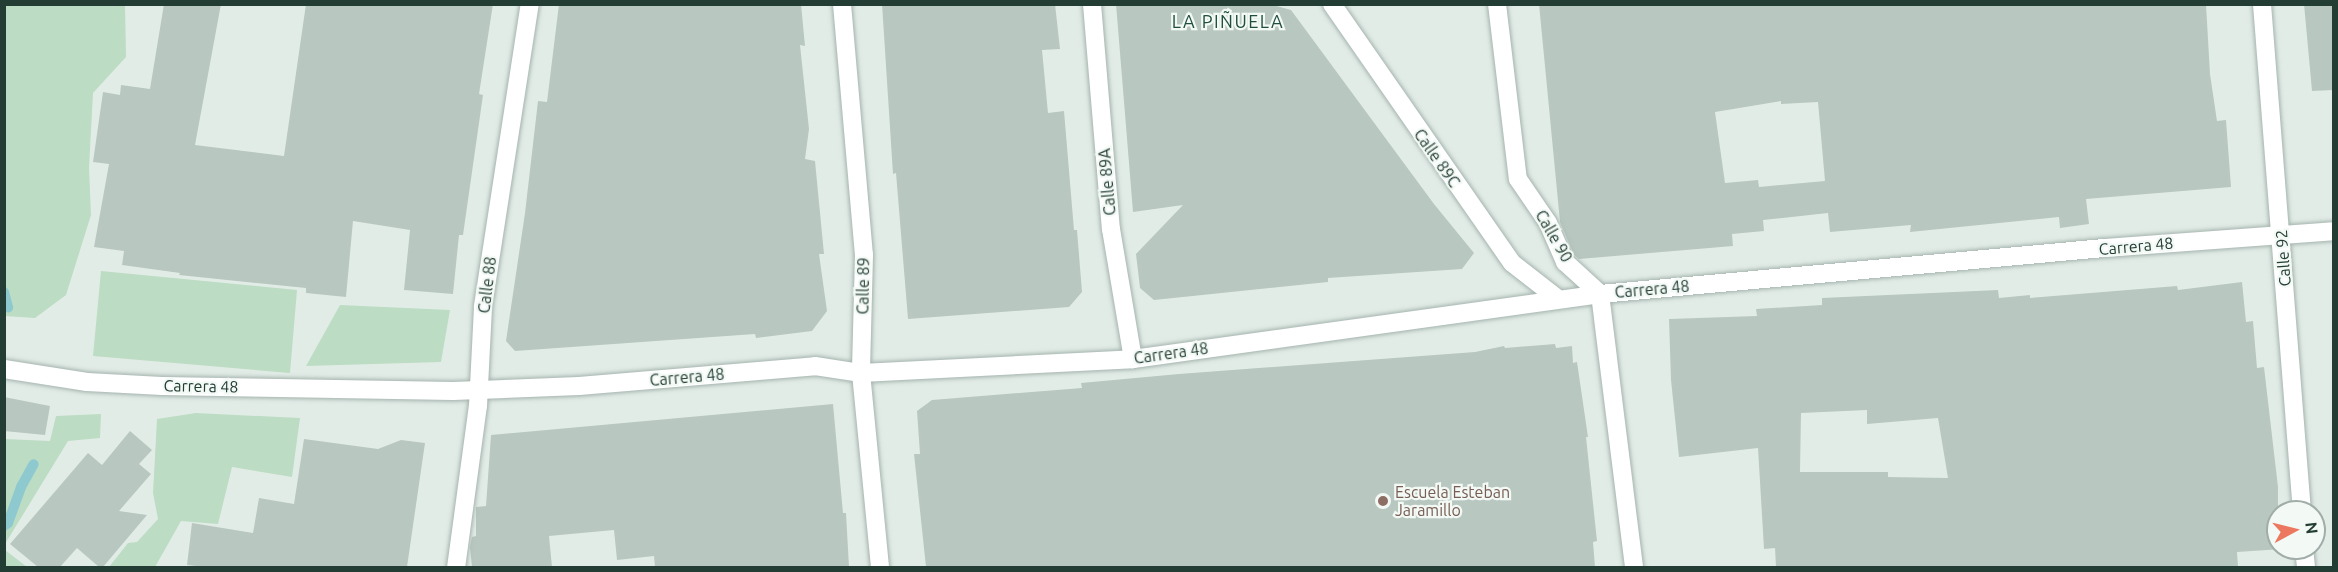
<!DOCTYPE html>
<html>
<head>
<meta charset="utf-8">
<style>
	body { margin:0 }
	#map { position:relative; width:2338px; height:572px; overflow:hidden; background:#e2ece7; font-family:Ubuntu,sans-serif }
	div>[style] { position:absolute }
	.green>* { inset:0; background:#bcdcc3 }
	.stream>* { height:10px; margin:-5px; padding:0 5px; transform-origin:5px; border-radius:5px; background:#8dc9cf }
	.building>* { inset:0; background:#b8c7c0 }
	.roads { filter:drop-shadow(0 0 2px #a5b4ae) drop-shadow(0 0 2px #a5b4ae) }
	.street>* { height:18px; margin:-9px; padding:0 9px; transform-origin:9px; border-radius:9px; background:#fff }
	.secondary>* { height:18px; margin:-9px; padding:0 9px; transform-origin:9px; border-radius:9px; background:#fff }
	.dots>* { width:16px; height:16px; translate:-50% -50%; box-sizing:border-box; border:3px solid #f3f9f5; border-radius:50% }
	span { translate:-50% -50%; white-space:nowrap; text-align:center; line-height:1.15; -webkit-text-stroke:4.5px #f3f9f5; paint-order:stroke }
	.street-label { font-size:16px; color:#233c34 }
	.education-label { font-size:16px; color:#785e54 }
	.left { translate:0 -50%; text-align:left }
	.neighbourhood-label { font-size:18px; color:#204e3f; letter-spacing:1.5px }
	.frame { position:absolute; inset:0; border:6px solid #233c34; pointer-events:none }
	.north { position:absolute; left:2266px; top:500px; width:60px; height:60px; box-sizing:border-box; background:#f3f9f5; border:2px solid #a0ada8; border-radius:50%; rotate:83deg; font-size:16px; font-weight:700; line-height:24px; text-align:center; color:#233c34 }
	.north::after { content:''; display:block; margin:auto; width:21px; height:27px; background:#ec7860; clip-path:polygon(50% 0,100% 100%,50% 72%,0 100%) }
</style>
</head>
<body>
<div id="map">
	<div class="green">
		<i style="clip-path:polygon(4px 5px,125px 5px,126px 57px,93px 93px,89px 168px,91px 215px,66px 295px,35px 318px,5px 316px)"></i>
		<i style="clip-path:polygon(101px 271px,297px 290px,290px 373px,93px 356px)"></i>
		<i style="clip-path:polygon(340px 305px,450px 310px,441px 362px,306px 366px)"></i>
		<i style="clip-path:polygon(196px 413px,300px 418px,292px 477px,232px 467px,218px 524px,181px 521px,155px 567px,109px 567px,128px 543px,137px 542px,158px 519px,153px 493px,157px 419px)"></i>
		<i style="clip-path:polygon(101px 414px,100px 438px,68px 441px,5px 544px,5px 439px,50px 441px,56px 416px)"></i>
		<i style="clip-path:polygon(5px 550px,27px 567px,5px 567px)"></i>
	</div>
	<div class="stream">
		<i style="left:4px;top:292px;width:16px;rotate:75deg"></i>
		<i style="left:4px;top:526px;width:5px;rotate:-37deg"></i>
		<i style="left:8px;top:523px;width:38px;rotate:-70deg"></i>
		<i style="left:21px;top:487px;width:26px;rotate:-61deg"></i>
	</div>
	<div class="building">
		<i style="clip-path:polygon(164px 4px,221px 4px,195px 145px,284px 156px,306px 4px,493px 4px,479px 94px,483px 95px,463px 235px,459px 235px,453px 294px,404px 290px,410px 230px,353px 221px,346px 297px,306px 293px,306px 288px,179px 275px,180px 273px,122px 265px,124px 251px,94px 247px,109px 164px,93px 162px,103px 92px,120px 95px,121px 85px,150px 89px)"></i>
		<i style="clip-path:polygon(559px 4px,801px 4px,805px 46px,800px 45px,809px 129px,805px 159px,815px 161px,824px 254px,819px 254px,827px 311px,812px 331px,756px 338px,755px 334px,515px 351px,506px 341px,525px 213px,538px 101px,547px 102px)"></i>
		<i style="clip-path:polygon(882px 4px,1055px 4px,1060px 49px,1042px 50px,1048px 113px,1064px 111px,1074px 230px,1077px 230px,1082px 292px,1069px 307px,908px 319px,896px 173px,893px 174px)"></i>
		<i style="clip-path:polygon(1116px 4px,1269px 4px,1291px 10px,1434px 204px,1474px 253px,1462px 269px,1328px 278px,1328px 282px,1154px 300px,1140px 288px,1136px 254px,1183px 205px,1133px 212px)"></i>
		<i style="clip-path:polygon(evenodd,1539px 4px,2206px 4px,2210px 74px,2217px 121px,2226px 120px,2231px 187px,2086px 199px,2089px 224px,2060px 228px,2059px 217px,1910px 232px,1911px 225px,1830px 232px,1828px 213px,1763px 220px,1764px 231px,1732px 234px,1733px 246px,1579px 259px,1574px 255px,1560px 222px,1539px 4px,1781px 101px,1781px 104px,1818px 102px,1825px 181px,1759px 187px,1758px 180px,1725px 183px,1715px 112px,1781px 101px)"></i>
		<i style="clip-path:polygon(2304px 4px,2334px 4px,2334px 90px,2312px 91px)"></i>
		<i style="clip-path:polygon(evenodd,2242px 282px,2246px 322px,2253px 321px,2257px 368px,2264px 367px,2278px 487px,2278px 548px,2282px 549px,2237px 552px,2238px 567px,1776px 567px,1775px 548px,1764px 549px,1758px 448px,1679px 457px,1671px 380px,1669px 319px,1757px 316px,1756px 309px,1822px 305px,1822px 298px,1998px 290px,1999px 298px,2030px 295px,2030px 298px,2177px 286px,2178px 290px,2242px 282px,1867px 410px,1867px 424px,1938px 418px,1948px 478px,1888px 477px,1888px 472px,1800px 472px,1801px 413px,1867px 410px)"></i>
		<i style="clip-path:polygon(1555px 344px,1556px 348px,1572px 346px,1573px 363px,1577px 362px,1588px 437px,1586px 437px,1597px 541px,1593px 542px,1595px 567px,926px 567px,914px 454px,920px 454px,917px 411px,932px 400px,1082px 388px,1081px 383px,1179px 374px,1475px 352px,1504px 346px,1505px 348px)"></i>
		<i style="clip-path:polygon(4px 397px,50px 406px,45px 435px,4px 431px)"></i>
		<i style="clip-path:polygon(833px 404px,843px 513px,846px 513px,849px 567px,655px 567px,654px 556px,617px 560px,614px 530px,549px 536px,552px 567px,472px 567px,470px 547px,472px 537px,476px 536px,476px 507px,486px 506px,491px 435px)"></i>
		<i style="clip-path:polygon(130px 431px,152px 450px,139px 464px,151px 474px,119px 511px,147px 515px,103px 567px,99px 567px,77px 548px,60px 567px,38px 567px,10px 544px,88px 453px,102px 465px)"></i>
		<i style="clip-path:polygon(304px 439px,378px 449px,401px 440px,425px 443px,407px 567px,206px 567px,187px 565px,192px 523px,253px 533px,259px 498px,294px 504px)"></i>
	</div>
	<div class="roads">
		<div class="street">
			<i style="left:842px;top:4px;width:252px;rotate:85deg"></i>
			<i style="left:864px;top:255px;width:118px;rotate:91.5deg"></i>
			<i style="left:861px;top:373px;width:196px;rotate:84.4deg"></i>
			<i style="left:1092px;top:4px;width:226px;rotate:85.2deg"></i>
			<i style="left:1111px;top:229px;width:132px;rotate:80.4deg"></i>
			<i style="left:1332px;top:4px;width:315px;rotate:55.2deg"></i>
			<i style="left:1512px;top:263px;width:57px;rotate:37.9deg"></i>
			<i style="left:1497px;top:4px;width:176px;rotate:83.2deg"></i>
			<i style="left:1518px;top:179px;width:53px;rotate:55.7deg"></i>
			<i style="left:1548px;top:223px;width:43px;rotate:66.4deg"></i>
			<i style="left:1565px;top:262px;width:47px;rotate:42.4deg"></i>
			<i style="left:1600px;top:294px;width:276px;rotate:82.9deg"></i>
			<i style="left:4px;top:369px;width:84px;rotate:8.9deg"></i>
			<i style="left:87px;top:382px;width:75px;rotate:3.1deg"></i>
			<i style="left:162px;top:386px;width:291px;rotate:1deg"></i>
			<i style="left:453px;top:391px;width:126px;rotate:-2.3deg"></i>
			<i style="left:579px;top:386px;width:237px;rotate:-4.8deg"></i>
			<i style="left:815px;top:366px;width:47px;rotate:8.7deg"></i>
			<i style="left:861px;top:373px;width:272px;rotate:-2.9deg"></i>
			<i style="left:1133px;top:359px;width:472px;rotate:-7.9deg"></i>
			<i style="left:1600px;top:294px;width:506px;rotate:-5.21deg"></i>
			<i style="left:2104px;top:248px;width:231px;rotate:-4.2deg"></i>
			<i style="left:456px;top:568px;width:163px;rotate:-82.3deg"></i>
			<i style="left:478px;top:406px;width:100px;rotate:-87.1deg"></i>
			<i style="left:483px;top:306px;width:306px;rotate:-81.2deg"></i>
		</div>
		<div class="secondary">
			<i style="left:2262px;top:4px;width:510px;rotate:85.5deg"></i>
			<i style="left:2304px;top:548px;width:20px;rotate:84deg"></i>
		</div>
	</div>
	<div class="dots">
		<i style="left:1383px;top:501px;background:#8d6e63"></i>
	</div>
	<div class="street-label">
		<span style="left:1437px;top:158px;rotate:55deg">Calle 89C</span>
		<span style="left:1107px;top:182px;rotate:-95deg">Calle 89A</span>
		<span style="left:1554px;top:236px;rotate:60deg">Calle 90</span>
		<span style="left:2136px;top:246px;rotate:-5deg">Carrera 48</span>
		<span style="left:2283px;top:258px;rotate:-94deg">Calle 92</span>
		<span style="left:487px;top:285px;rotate:-83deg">Calle 88</span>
		<span style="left:863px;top:286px;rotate:-89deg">Calle 89</span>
		<span style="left:1652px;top:289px;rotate:-5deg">Carrera 48</span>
		<span style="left:1171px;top:353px;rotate:-8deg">Carrera 48</span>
		<span style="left:687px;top:377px;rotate:-5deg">Carrera 48</span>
		<span style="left:201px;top:386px;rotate:1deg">Carrera 48</span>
	</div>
	<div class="education-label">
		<span class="left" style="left:1395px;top:501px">Escuela Esteban<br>Jaramillo</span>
	</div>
	<div class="neighbourhood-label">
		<span style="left:1228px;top:21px">LA PIÑUELA</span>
	</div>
	<div class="frame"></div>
	<div class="north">N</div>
</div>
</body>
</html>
